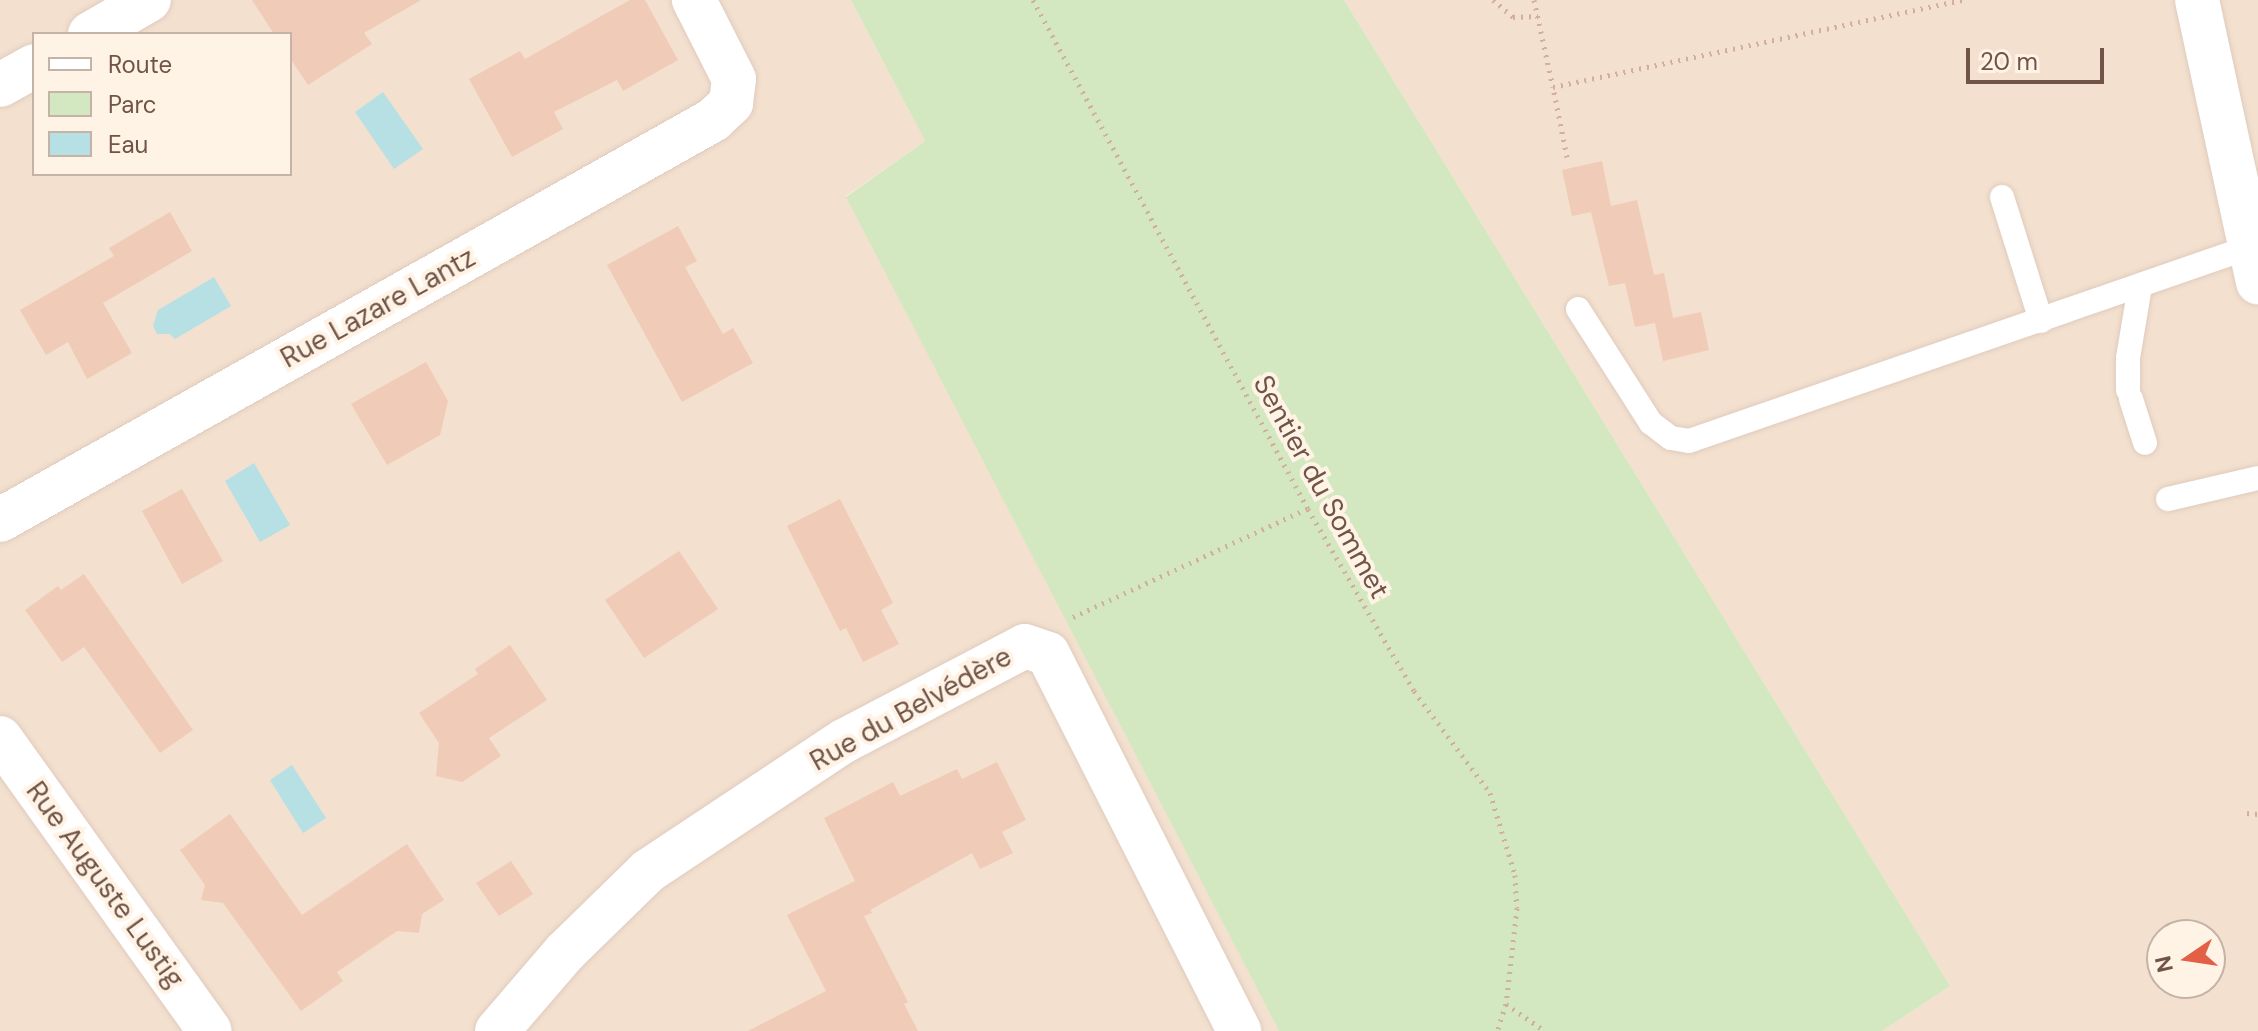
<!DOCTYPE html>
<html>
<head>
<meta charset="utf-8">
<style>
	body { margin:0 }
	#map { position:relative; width:2258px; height:1031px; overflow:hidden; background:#fbefe0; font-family:"DM Sans",sans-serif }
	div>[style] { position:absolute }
	.residential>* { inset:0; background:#f3e0cf }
	.green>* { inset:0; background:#d3e8c0 }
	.water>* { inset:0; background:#b6e0e4 }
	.building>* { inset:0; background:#f0cbb8 }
	.path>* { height:5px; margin-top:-2.5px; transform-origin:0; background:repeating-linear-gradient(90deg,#d4ae9c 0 2px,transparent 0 8px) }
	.roads { filter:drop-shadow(0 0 2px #dfcbbd) drop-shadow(0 0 2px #dfcbbd) }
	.lane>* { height:24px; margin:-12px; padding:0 12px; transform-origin:12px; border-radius:12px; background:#fff }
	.street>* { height:44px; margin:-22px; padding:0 22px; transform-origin:22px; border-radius:22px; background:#fff }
	.secondary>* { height:44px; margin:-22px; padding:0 22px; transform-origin:22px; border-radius:22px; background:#fff }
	span { translate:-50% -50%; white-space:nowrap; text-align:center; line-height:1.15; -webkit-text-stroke:8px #fff3e6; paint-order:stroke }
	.street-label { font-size:28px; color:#715448 }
	.legend { position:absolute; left:32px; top:32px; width:260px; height:144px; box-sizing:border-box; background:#fff3e6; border:2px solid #c6b3a7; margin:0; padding:10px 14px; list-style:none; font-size:24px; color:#715448 }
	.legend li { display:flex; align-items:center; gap:16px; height:40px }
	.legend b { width:40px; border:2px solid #c6b3a7 }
	.north { position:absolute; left:2146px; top:919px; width:80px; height:80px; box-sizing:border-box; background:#fff3e6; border:2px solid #c6b3a7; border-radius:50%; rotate:257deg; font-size:22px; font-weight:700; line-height:32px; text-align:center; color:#715448 }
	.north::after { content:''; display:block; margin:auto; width:28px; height:36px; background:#e36047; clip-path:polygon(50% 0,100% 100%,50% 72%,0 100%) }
	.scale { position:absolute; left:1966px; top:48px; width:138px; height:36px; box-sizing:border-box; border:4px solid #715448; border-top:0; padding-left:10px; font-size:24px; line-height:28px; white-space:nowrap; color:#715448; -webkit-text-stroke:6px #fff3e6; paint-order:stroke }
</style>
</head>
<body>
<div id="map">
	<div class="residential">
		<i style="clip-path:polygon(evenodd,0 0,851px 0,925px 141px,846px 196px,1279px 1031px,0 1031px,0 0,34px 34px,290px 34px,290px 174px,34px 174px,34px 34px)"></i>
		<i style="clip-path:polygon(evenodd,1344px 0,2258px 0,2258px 1031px,1882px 1031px,1950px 986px,1344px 0,2162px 935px,2210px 935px,2210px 983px,2162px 983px,2162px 935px)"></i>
	</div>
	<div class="green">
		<i style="clip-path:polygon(851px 0,1344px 0,1950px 986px,1882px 1031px,1279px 1031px,846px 197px,925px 141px)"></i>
	</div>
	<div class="water">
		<i style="clip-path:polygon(383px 92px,423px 149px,394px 169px,355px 112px)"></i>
		<i style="clip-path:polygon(214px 277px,231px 306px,175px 339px,170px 334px,157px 334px,153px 326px,158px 310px)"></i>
		<i style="clip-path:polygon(254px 463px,290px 525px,260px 542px,225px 481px)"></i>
		<i style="clip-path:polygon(292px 765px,326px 818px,303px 833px,270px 780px)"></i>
	</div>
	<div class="building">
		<i style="clip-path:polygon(252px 0,421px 0,364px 33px,372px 44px,308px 85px,290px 58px,290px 34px,274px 34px)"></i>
		<i style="clip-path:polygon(630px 0,645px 0,678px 60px,623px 91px,617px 80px,554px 112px,563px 129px,512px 157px,469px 79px,520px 51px,525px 59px)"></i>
		<i style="clip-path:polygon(1602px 161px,1611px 206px,1637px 200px,1654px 275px,1664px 273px,1673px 318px,1701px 312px,1709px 350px,1663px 361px,1655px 323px,1635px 327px,1625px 283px,1609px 286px,1591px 212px,1572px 216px,1562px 170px)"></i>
		<i style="clip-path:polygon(170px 212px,192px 251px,103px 303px,132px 353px,87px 379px,68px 342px,46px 355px,20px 310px,114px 256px,109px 248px)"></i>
		<i style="clip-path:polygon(678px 226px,697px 261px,685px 267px,704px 301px,723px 334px,733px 328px,753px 363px,682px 402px,607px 265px)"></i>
		<i style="clip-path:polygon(426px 362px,448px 401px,440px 435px,387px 465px,351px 404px)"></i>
		<i style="clip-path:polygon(182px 489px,223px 561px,182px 584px,142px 511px)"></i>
		<i style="clip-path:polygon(840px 499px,893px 603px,881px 610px,899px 644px,863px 662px,846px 628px,840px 631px,787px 526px)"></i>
		<i style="clip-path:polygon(679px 551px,718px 609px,644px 658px,605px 600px)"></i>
		<i style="clip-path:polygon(84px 574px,193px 730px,160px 753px,84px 647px,62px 662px,25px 610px,58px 586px,61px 590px)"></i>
		<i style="clip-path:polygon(510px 645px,547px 700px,489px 738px,501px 756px,462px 782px,436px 776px,439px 743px,419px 713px,478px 674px,475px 669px)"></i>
		<i style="clip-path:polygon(997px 762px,1026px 820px,1002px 832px,1013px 853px,980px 869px,972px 853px,870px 910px,861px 893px,872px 913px,864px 916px,908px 1002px,904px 1004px,918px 1031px,748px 1031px,826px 991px,787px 915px,855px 881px,824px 818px,893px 782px,900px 796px,957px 769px,962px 779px)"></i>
		<i style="clip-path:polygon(230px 814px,302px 915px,407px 844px,444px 900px,422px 914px,419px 933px,397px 931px,337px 972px,343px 981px,301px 1011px,223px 903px,201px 900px,205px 885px,180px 850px)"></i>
		<i style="clip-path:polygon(511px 861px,533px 894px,499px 916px,476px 883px)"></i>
	</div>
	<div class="path">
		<i style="left:1033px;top:0;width:579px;rotate:61.62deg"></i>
		<i style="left:1308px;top:509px;width:211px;rotate:59.8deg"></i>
		<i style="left:1414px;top:691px;width:127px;rotate:53.3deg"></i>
		<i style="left:1490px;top:793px;width:86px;rotate:73deg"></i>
		<i style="left:1515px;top:875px;width:33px;rotate:87deg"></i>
		<i style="left:1517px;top:908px;width:97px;rotate:96.5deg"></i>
		<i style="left:1506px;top:1004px;width:28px;rotate:108deg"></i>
		<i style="left:1493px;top:0;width:26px;rotate:40deg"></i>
		<i style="left:1513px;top:17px;width:25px;rotate:-2deg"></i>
		<i style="left:1534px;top:0;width:89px;rotate:77.7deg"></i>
		<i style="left:1567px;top:157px;width:71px;rotate:-101.3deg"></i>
		<i style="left:1553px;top:87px;width:420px;rotate:-12deg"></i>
		<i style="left:1073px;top:617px;width:258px;rotate:-24.8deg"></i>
		<i style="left:2247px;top:813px;width:11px;rotate:5deg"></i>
		<i style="left:1506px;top:1004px;width:47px;rotate:34.7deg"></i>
	</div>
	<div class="roads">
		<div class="lane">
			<i style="left:2002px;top:197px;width:130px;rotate:72.5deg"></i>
			<i style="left:1578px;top:309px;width:135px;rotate:57.4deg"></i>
			<i style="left:1651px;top:423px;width:25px;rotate:37deg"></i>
			<i style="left:1671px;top:438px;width:18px;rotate:9deg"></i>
			<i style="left:1689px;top:441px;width:594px;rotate:-19.08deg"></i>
			<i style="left:2128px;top:390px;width:32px;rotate:-90deg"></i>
			<i style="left:2128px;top:358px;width:73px;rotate:-80.5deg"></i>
			<i style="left:2131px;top:399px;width:46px;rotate:72.3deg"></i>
			<i style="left:2168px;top:499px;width:92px;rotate:-13.1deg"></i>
		</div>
		<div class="street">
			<i style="left:90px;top:34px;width:68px;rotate:-30deg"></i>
			<i style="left:0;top:85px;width:39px;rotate:-29deg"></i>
			<i style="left:0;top:520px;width:818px;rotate:-29.29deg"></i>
			<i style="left:713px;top:120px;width:25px;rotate:-43deg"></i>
			<i style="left:731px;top:103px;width:24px;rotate:-83deg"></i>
			<i style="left:734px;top:79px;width:89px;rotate:-116.9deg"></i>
			<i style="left:0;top:738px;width:360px;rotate:54.4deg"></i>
			<i style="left:497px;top:1031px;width:104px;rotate:-49.3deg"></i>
			<i style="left:565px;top:952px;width:116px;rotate:-44.3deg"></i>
			<i style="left:648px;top:871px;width:235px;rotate:-33.6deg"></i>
			<i style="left:844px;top:741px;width:204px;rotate:-27.7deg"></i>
			<i style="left:1025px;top:646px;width:24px;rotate:19deg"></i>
			<i style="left:1048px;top:654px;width:423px;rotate:63.1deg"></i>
		</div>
		<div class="secondary">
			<i style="left:2197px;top:0;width:289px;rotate:77.8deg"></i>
		</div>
	</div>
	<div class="street-label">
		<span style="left:378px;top:308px;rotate:-29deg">Rue Lazare Lantz</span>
		<span style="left:1321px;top:487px;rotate:61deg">Sentier du Sommet</span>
		<span style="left:911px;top:709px;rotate:-29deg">Rue du Belvédère</span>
		<span style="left:105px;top:885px;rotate:54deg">Rue Auguste Lustig</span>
	</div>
	<ul class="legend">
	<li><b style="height:10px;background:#fff"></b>Route</li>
	<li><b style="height:22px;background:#d3e8c0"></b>Parc</li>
	<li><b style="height:22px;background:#b6e0e4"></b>Eau</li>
	</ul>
	<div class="north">N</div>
	<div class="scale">20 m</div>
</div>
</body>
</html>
